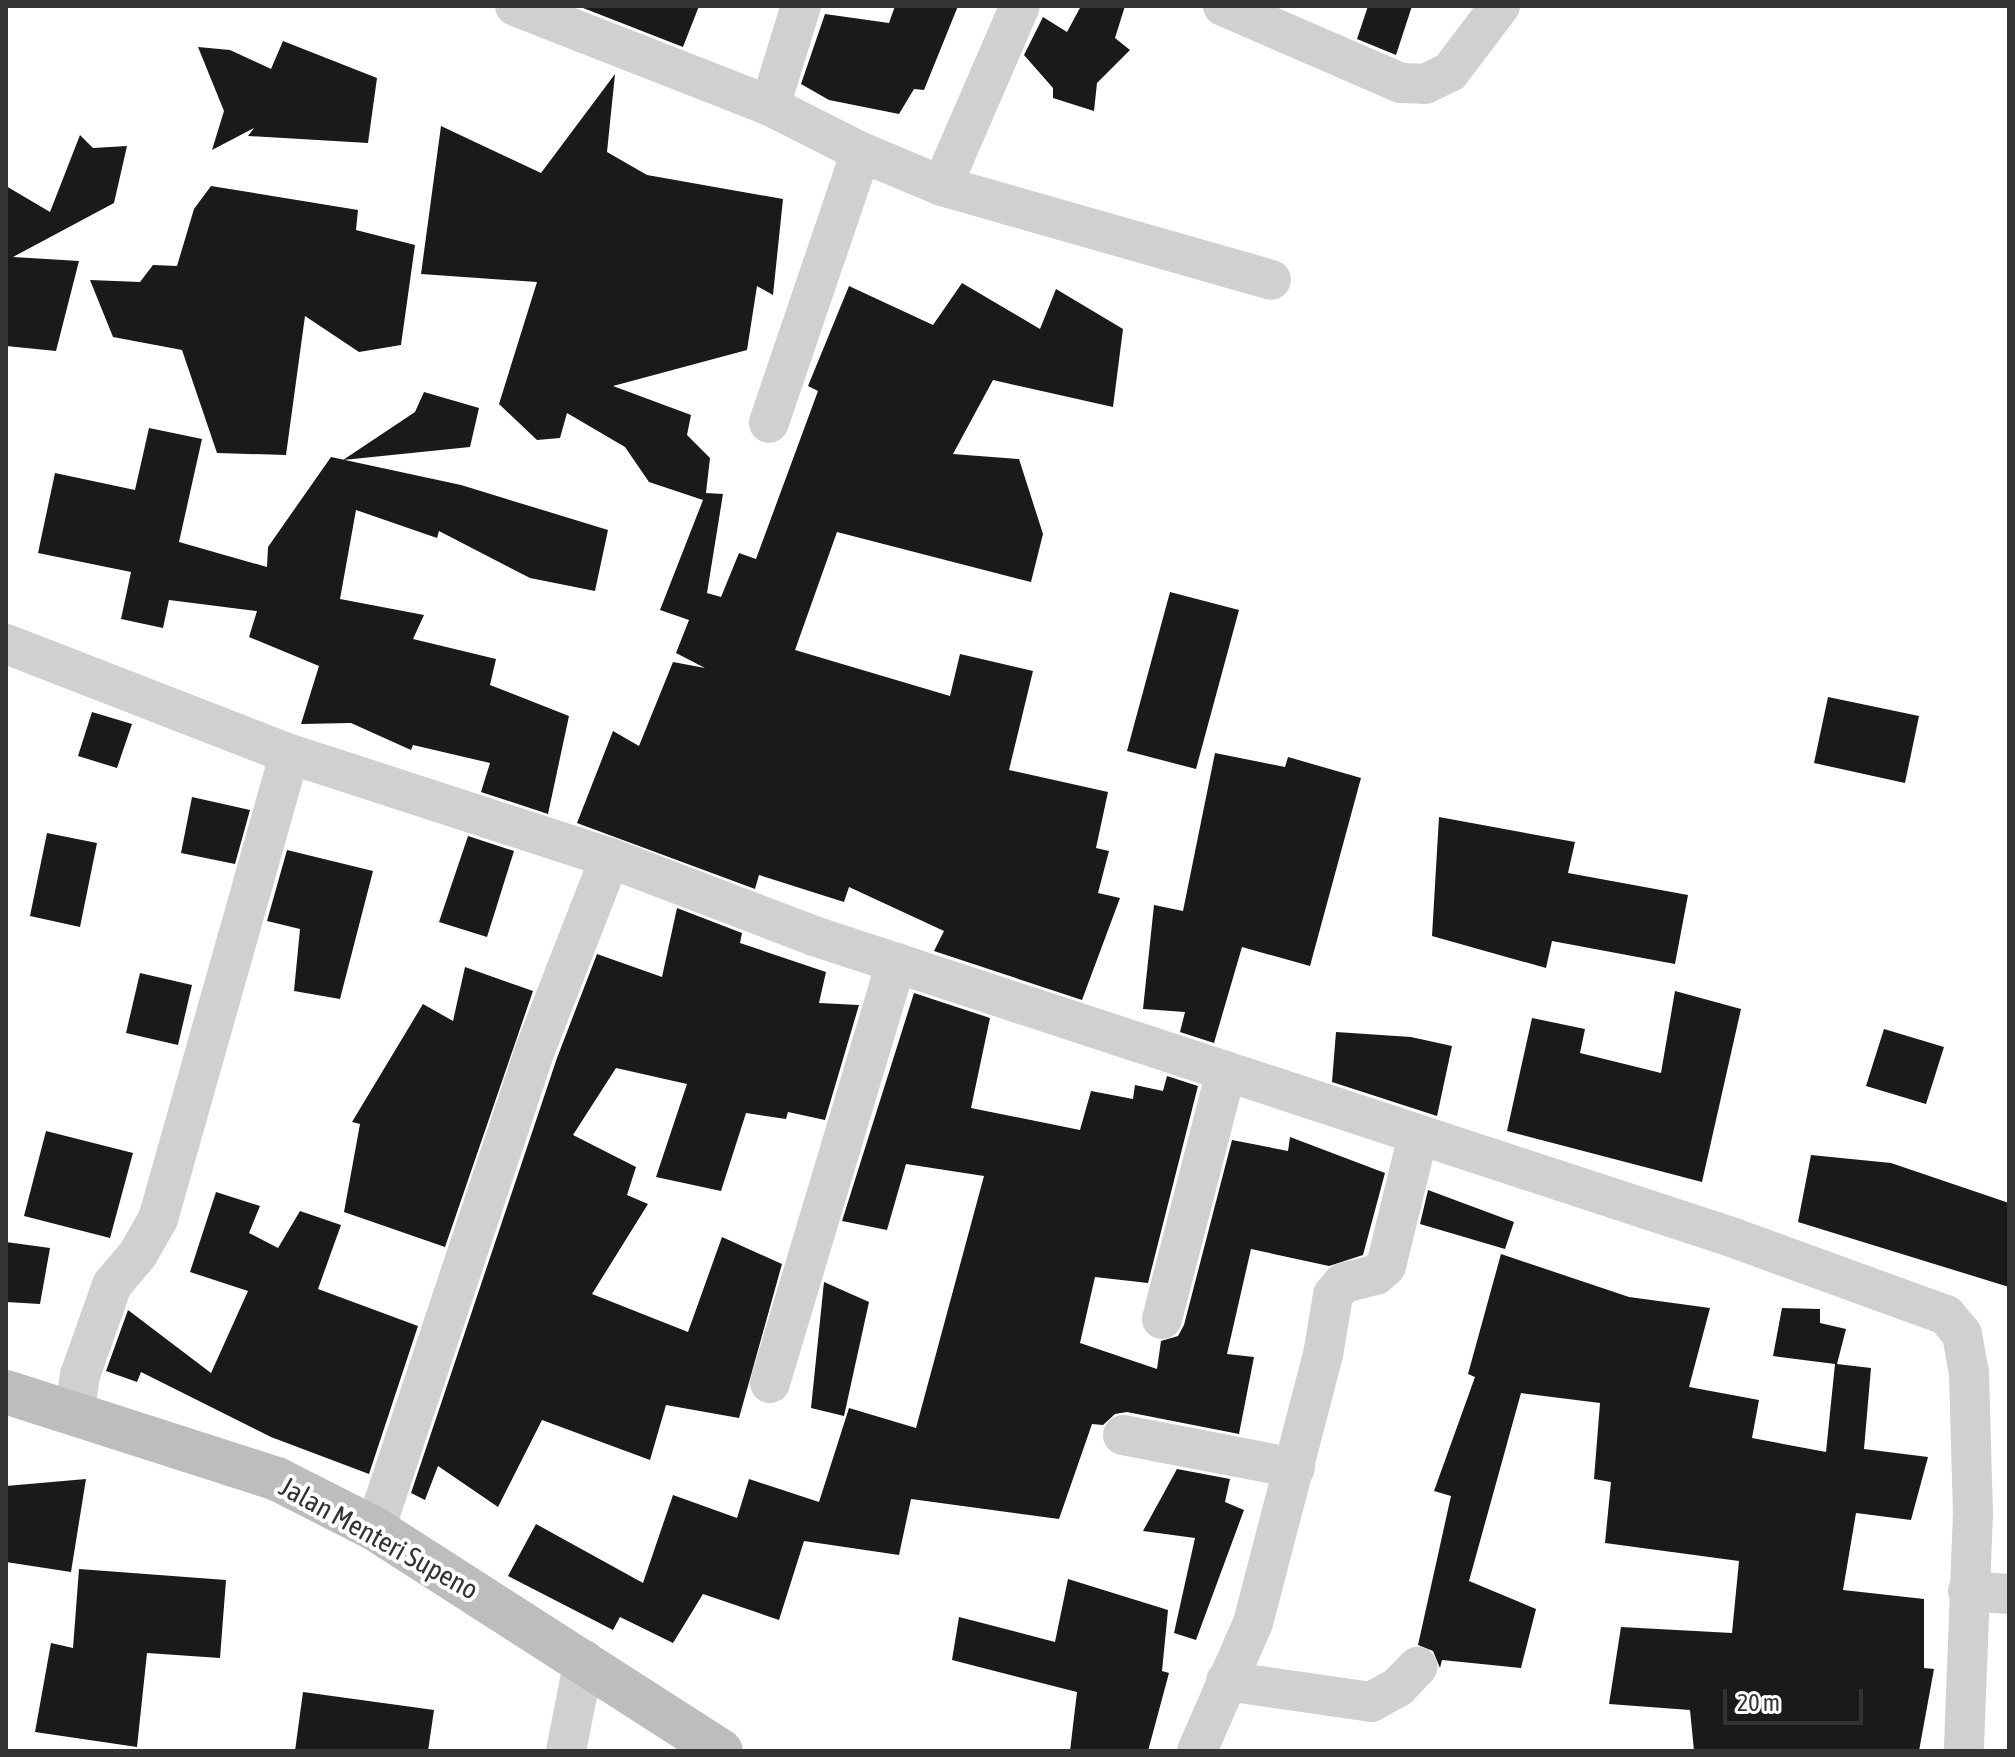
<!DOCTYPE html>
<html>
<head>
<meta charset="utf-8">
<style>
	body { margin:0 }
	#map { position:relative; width:2015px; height:1757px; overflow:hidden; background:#fff; font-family:"Asap Condensed",sans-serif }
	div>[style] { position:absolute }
	.building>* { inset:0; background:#1a1a1a }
	.minor>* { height:40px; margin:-20px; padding:0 20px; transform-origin:20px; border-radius:20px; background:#d0d0d0 }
	.secondary>* { height:44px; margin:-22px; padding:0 22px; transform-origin:22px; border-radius:22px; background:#bdbdbd }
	span { translate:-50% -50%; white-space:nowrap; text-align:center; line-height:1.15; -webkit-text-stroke:8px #fff; paint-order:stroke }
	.street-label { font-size:28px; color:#333 }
	.frame { position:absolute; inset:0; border:8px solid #333; pointer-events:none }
	.scale { position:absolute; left:1723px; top:1689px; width:140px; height:36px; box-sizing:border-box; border:4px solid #333; border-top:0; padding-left:10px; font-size:24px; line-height:28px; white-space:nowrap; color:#333; -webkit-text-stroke:6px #fff; paint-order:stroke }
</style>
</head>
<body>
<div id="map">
	<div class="building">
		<i style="clip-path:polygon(578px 6px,699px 6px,683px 47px)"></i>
		<i style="clip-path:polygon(895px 6px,958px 6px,924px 90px,914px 89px,899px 114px,829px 100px,801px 84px,825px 14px,889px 23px)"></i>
		<i style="clip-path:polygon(1081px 6px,1125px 6px,1115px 38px,1130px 50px,1097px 83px,1094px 111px,1053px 98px,1053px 88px,1024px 55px,1043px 17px,1067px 32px)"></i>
		<i style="clip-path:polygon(1368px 6px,1412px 6px,1396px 55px,1357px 39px)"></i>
		<i style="clip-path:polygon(283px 41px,377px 78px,368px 143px,248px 136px,254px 128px,212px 150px,224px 111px,198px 47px,230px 50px,271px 69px)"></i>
		<i style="clip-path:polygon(615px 74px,607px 152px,647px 175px,783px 199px,773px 295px,757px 286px,747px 350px,613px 386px,691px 415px,687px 435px,710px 458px,706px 493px,723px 494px,707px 593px,721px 597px,739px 553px,756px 559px,818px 391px,808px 386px,849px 286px,933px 325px,962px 283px,1040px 329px,1056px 289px,1123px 329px,1113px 407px,993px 380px,953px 454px,1019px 459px,1043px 534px,1031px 582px,837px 532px,795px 650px,950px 696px,960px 654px,1033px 671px,1009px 770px,1108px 792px,1096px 848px,1109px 851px,1098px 893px,1120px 898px,1082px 1000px,934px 951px,944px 931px,849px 887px,844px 902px,759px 875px,755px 889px,577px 823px,613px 731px,639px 746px,673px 662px,705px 668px,676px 653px,689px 620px,660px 610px,703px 500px,649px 482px,625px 447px,567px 413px,560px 438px,537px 440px,499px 404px,537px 282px,421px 274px,441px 126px,541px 173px)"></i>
		<i style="clip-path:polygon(80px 135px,93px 148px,127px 146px,114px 203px,13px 257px,79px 261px,56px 351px,6px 346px,6px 186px,50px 212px)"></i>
		<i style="clip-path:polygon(211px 186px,358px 210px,356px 230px,415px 245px,401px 345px,359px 352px,305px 316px,286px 455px,217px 453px,182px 350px,113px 337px,90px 280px,140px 282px,153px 265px,177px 266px,194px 209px)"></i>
		<i style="clip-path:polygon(424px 392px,479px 408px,470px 447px,343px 460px,415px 412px)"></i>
		<i style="clip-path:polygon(149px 428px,202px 439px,179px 542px,267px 567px,268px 547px,331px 457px,461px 485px,608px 530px,595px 591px,530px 578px,439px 531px,437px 538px,356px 510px,340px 599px,424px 615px,413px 639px,496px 659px,490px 685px,569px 716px,548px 814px,481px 792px,490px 763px,413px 745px,411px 750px,351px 723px,301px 724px,319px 666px,249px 637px,257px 611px,169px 600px,163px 628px,121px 619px,131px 572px,38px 553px,55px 473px,135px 490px)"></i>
		<i style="clip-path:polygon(1170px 592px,1239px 610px,1196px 769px,1127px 751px)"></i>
		<i style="clip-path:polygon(1828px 697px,1919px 716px,1905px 783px,1814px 763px)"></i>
		<i style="clip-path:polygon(92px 712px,132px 724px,117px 768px,78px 756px)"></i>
		<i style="clip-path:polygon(1215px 753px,1285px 767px,1288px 757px,1361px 778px,1310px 966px,1242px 947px,1214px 1043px,1180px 1032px,1185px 1012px,1143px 1009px,1154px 905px,1183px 911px)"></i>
		<i style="clip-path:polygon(192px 797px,250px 810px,235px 864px,181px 853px)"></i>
		<i style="clip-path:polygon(1439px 817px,1575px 842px,1568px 873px,1688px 895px,1675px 964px,1552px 941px,1546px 968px,1432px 936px)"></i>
		<i style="clip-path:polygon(47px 833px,97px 843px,80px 927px,30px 916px)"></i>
		<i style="clip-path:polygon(468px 836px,514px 851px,487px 937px,439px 922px)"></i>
		<i style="clip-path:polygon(287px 850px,373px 871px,340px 999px,294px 991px,300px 929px,267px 921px)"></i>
		<i style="clip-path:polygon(677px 908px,742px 933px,740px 943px,826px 972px,819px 1003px,859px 1005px,825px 1120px,788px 1112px,786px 1119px,746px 1113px,721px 1191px,656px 1177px,687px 1084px,616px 1068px,573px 1135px,636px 1167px,627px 1195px,648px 1204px,592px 1294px,688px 1332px,722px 1237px,782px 1264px,739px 1418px,666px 1405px,650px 1460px,542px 1420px,498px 1507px,438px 1466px,425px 1500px,411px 1493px,557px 1058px,597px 954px,662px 977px)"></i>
		<i style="clip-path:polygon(465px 967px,533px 991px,445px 1247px,344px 1212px,360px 1124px,352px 1122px,423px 1004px,453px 1021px)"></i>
		<i style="clip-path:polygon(140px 973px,192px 985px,178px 1045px,126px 1033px)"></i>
		<i style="clip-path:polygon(1675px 991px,1741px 1009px,1702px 1182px,1507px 1131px,1532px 1018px,1585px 1029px,1580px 1053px,1661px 1073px)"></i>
		<i style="clip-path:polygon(914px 993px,990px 1018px,971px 1108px,1080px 1130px,1091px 1091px,1133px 1099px,1135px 1085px,1163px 1091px,1167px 1076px,1198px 1086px,1148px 1283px,1095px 1277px,1080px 1343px,1157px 1369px,1161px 1341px,1178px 1336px,1184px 1325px,1232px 1140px,1288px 1151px,1290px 1137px,1385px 1173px,1363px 1255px,1329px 1266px,1251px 1249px,1227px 1354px,1254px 1357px,1239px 1434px,1127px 1412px,1115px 1414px,1103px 1425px,1092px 1424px,1059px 1519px,911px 1499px,899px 1555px,804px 1541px,779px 1620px,703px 1594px,673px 1643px,620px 1617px,613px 1630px,508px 1576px,536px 1524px,643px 1583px,673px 1495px,737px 1518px,749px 1479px,819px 1502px,849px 1408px,916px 1428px,984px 1176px,906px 1164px,887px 1230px,842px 1221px)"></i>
		<i style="clip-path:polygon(1884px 1029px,1944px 1047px,1926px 1104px,1866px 1086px)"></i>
		<i style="clip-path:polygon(1336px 1032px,1411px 1037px,1452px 1046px,1437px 1116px,1332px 1082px)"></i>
		<i style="clip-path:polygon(46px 1131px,133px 1153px,110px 1238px,24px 1216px)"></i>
		<i style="clip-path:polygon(1811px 1155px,1891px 1163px,2009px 1203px,2009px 1287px,1798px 1222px)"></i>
		<i style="clip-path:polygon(1428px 1190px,1514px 1222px,1505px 1249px,1420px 1224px)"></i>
		<i style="clip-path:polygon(216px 1192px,260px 1206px,249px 1233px,278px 1248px,300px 1211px,341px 1225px,318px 1289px,418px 1326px,369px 1474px,271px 1437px,141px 1372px,137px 1382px,106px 1371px,128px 1310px,211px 1373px,248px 1291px,190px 1272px)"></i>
		<i style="clip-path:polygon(6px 1242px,50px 1248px,40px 1304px,6px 1302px)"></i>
		<i style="clip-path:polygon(1501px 1254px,1629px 1297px,1710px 1308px,1689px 1387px,1759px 1400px,1752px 1438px,1826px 1452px,1835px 1364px,1773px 1356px,1782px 1308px,1820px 1309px,1820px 1323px,1846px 1329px,1837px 1364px,1871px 1368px,1864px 1449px,1928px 1457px,1911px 1520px,1856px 1513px,1843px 1590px,1924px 1599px,1924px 1668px,1934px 1669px,1919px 1751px,1694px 1751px,1690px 1710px,1609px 1704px,1621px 1627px,1732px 1633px,1739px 1561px,1605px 1543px,1611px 1482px,1594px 1479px,1600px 1403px,1521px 1393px,1469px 1581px,1536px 1609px,1521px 1668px,1442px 1660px,1440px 1668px,1433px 1651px,1418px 1645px,1451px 1496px,1434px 1491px,1475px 1377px,1468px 1374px)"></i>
		<i style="clip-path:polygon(824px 1282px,869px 1302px,844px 1416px,811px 1408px)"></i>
		<i style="clip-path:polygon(1177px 1469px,1230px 1479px,1225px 1502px,1244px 1510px,1196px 1640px,1174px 1633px,1195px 1538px,1143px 1531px)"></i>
		<i style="clip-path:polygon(86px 1479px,71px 1572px,6px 1562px,6px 1486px)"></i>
		<i style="clip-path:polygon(79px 1569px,226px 1580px,220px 1658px,147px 1653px,137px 1747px,35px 1732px,51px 1643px,73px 1648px)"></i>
		<i style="clip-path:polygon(1068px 1579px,1168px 1610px,1162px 1671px,1169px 1673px,1148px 1751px,1070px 1751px,1077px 1692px,952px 1660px,959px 1617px,1055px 1642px)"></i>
		<i style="clip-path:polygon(303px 1692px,434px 1710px,428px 1751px,295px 1751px)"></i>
	</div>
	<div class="minor">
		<i style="left:515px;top:6px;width:274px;rotate:21.4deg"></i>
		<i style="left:770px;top:106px;width:102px;rotate:26.8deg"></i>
		<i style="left:861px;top:152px;width:286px;rotate:108.8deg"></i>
		<i style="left:1223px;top:6px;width:194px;rotate:23.4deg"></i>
		<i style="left:1401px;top:83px;width:24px;rotate:2deg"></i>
		<i style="left:1425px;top:84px;width:28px;rotate:-26deg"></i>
		<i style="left:1450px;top:72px;width:83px;rotate:-52.9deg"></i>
		<i style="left:770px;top:106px;width:105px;rotate:-72.8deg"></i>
		<i style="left:861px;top:152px;width:88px;rotate:22.8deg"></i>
		<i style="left:942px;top:186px;width:342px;rotate:15.9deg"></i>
		<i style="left:942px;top:186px;width:196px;rotate:-66.6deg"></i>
		<i style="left:6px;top:644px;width:305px;rotate:21.2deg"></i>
		<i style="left:290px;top:754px;width:336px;rotate:18deg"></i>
		<i style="left:610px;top:858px;width:218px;rotate:20.9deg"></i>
		<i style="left:814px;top:936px;width:968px;rotate:18.17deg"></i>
		<i style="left:1734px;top:1238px;width:226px;rotate:20deg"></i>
		<i style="left:1946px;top:1315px;width:25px;rotate:50deg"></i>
		<i style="left:1962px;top:1334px;width:39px;rotate:80deg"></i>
		<i style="left:1969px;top:1372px;width:140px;rotate:88.4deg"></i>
		<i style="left:1973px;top:1512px;width:239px;rotate:92.2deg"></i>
		<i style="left:1162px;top:1319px;width:256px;rotate:-75.5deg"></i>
		<i style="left:770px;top:1383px;width:439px;rotate:-73.3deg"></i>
		<i style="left:75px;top:1414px;width:39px;rotate:-83deg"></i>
		<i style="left:80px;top:1375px;width:96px;rotate:-70.4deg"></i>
		<i style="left:112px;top:1285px;width:40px;rotate:-50deg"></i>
		<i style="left:138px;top:1254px;width:40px;rotate:-60.3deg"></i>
		<i style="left:158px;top:1219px;width:483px;rotate:-74.2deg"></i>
		<i style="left:1123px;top:1435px;width:175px;rotate:10.9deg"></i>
		<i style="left:375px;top:1529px;width:505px;rotate:-71.53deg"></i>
		<i style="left:535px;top:1050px;width:206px;rotate:-68.7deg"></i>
		<i style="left:1968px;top:1591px;width:41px;rotate:4.2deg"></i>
		<i style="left:1226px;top:1681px;width:147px;rotate:8.2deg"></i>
		<i style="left:1371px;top:1702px;width:31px;rotate:-29deg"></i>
		<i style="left:1398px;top:1687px;width:28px;rotate:-46deg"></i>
		<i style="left:566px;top:1751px;width:93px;rotate:-78.8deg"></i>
		<i style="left:1197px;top:1751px;width:140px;rotate:-66.4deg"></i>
		<i style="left:1253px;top:1623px;width:277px;rotate:-75.4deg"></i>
		<i style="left:1323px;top:1355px;width:61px;rotate:-80.5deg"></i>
		<i style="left:1333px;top:1295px;width:16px;rotate:-50deg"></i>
		<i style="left:1343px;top:1283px;width:34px;rotate:-14deg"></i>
		<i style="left:1376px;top:1275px;width:13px;rotate:-42deg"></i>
		<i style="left:1386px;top:1266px;width:134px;rotate:-76.2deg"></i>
	</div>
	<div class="secondary">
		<i style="left:6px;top:1392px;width:285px;rotate:17.8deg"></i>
		<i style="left:277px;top:1479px;width:110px;rotate:27deg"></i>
		<i style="left:375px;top:1529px;width:411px;rotate:32.7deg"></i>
	</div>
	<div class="street-label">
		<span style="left:379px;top:1538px;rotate:29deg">Jalan Menteri Supeno</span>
	</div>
	<div class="frame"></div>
	<div class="scale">20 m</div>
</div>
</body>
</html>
